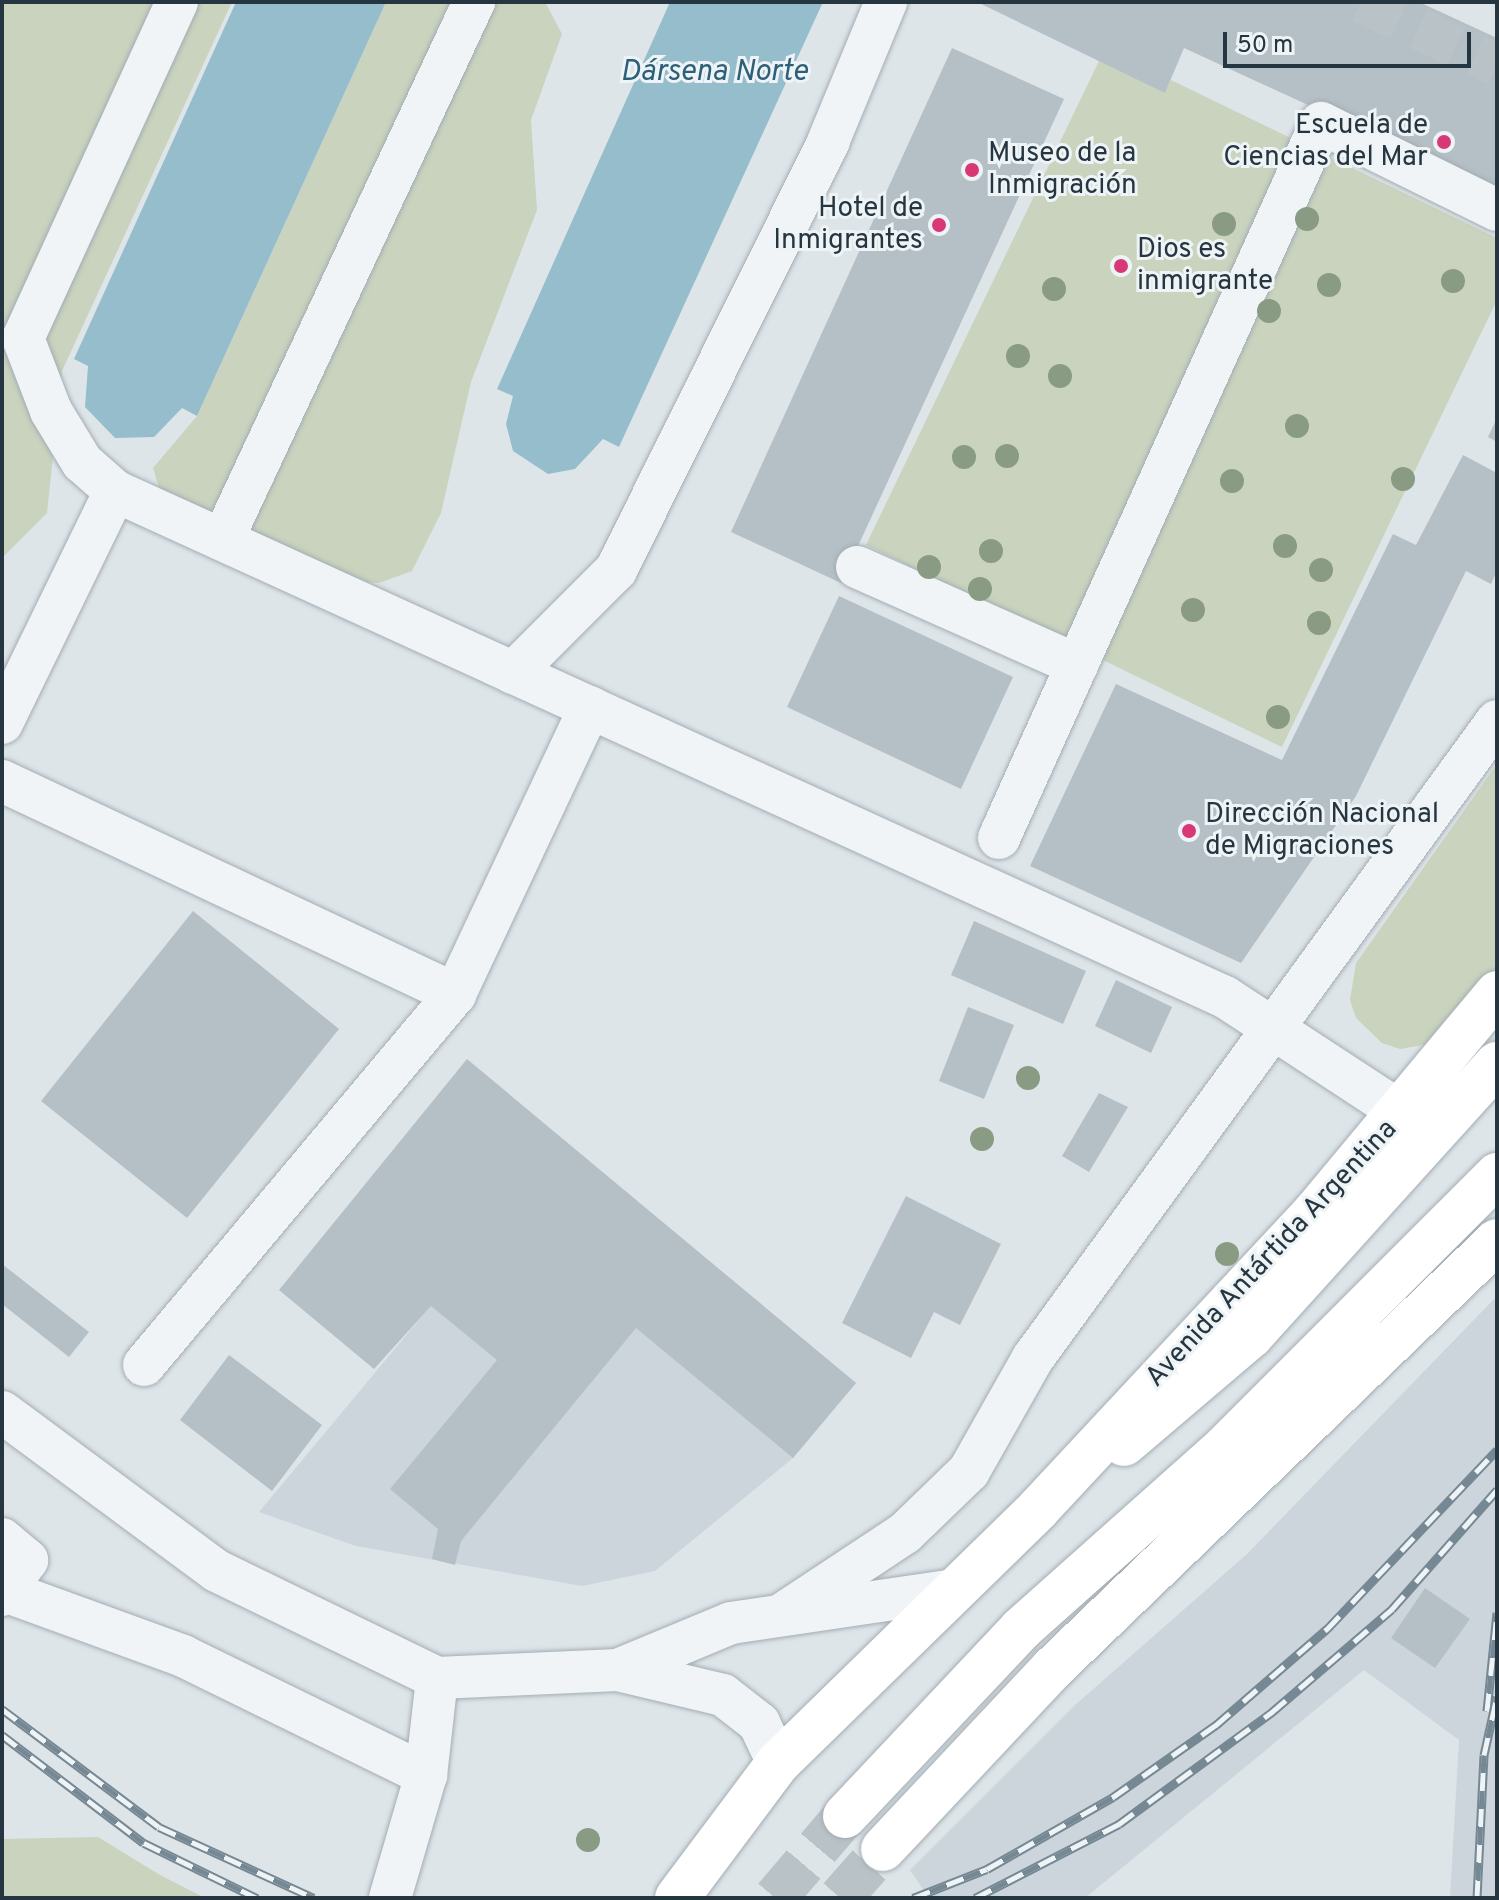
<!DOCTYPE html>
<html>
<head>
<meta charset="utf-8">
<style>
	body { margin:0 }
	#map { position:relative; width:1499px; height:1900px; overflow:hidden; background:#dee5e9; font-family:Overpass,sans-serif }
	div>[style] { position:absolute }
	.built>* { inset:0; background:#ccd5db }
	.green>* { inset:0; background:#c9d3be }
	.water>* { inset:0; background:#96bdcc }
	.building>* { inset:0; background:#b5bfc6 }
	.minor-tunnel>* { height:42px; margin-top:-21px; transform-origin:0; background:repeating-linear-gradient(90deg,#b9c2c7 0 42px,transparent 0 63px) }
	.highway-tunnel>* { height:44px; margin-top:-22px; transform-origin:0; background:repeating-linear-gradient(90deg,#b9c2c7 0 44px,transparent 0 66px) }
	.roads { filter:drop-shadow(0 0 2px #a3adb3) drop-shadow(0 0 2px #a3adb3) }
	.minor>* { height:42px; margin:-21px; padding:0 21px; transform-origin:21px; border-radius:21px; background:#f1f4f7 }
	.major>* { height:44px; margin:-22px; padding:0 22px; transform-origin:22px; border-radius:22px; background:#fff }
	.highway>* { height:44px; margin:-22px; padding:0 22px; transform-origin:22px; border-radius:22px; background:#fff }
	.rail>* { height:9px; margin-top:-4.5px; transform-origin:0; background:repeating-linear-gradient(90deg,#eef3f6 0 18px,#768894 0 36px); box-sizing:border-box; border-block:2px solid #768894 }
	.trees>* { width:24px; height:24px; margin:-12px; border-radius:50%; background:#8a9b84 }
	.dots>* { width:22px; height:22px; translate:-50% -50%; box-sizing:border-box; border:4px solid #eef3f6; border-radius:50% }
	span { translate:-50% -50%; white-space:nowrap; text-align:center; line-height:1.15; -webkit-text-stroke:6px #eef3f6; paint-order:stroke }
	.poi-label { font-size:28px; color:#263641 }
	.right { translate:-100% -50%; text-align:right }
	.left { translate:0 -50%; text-align:left }
	.street-label { font-size:28px; color:#263641 }
	.water-label { font-size:30px; color:#2d6078; font-style:italic }
	.frame { position:absolute; inset:0; border:4px solid #263641; pointer-events:none }
	.scale { position:absolute; left:1223px; top:32px; width:248px; height:36px; box-sizing:border-box; border:4px solid #263641; border-top:0; padding-left:10px; font-size:24px; line-height:28px; white-space:nowrap; color:#263641; -webkit-text-stroke:6px #eef3f6; paint-order:stroke }
</style>
</head>
<body>
<div id="map">
	<div class="built">
		<i style="clip-path:polygon(566px 1143px,856px 1383px,793px 1458px,655px 1571px,582px 1586px,356px 1546px,259px 1512px)"></i>
		<i style="clip-path:polygon(1497px 1296px,1497px 1898px,1450px 1898px,1459px 1740px,1364px 1670px,1085px 1898px,929px 1898px,910px 1870px,1074px 1706px,1247px 1554px)"></i>
	</div>
	<div class="green">
		<i style="clip-path:polygon(2px 2px,232px 2px,62px 371px,47px 513px,2px 558px)"></i>
		<i style="clip-path:polygon(386px 2px,545px 2px,562px 34px,531px 120px,537px 210px,471px 382px,441px 513px,412px 571px,379px 583px,344px 581px,160px 491px,153px 468px,197px 416px)"></i>
		<i style="clip-path:polygon(1099px 61px,1165px 92px,1171px 80px,1497px 238px,1497px 300px,1282px 747px,866px 545px)"></i>
		<i style="clip-path:polygon(1497px 764px,1497px 967px,1435px 1043px,1400px 1049px,1382px 1043px,1356px 1018px,1350px 1000px,1356px 963px)"></i>
		<i style="clip-path:polygon(98px 1837px,160px 1875px,205px 1898px,2px 1898px,2px 1839px)"></i>
	</div>
	<div class="water">
		<i style="clip-path:polygon(236px 2px,386px 2px,197px 416px,182px 408px,154px 437px,115px 438px,85px 407px,88px 366px,74px 359px)"></i>
		<i style="clip-path:polygon(670px 2px,823px 2px,619px 447px,603px 439px,575px 469px,548px 474px,513px 451px,506px 424px,513px 396px,497px 389px)"></i>
	</div>
	<div class="building">
		<i style="clip-path:polygon(977px 2px,1419px 2px,1497px 38px,1497px 192px,1184px 48px,1165px 93px)"></i>
		<i style="clip-path:polygon(952px 48px,1064px 99px,841px 583px,731px 532px)"></i>
		<i style="clip-path:polygon(1497px 418px,1497px 442px,1488px 437px)"></i>
		<i style="clip-path:polygon(1463px 455px,1497px 473px,1497px 571px,1491px 584px,1466px 571px,1356px 796px,1241px 963px,1030px 866px,1116px 684px,1282px 760px,1393px 534px,1416px 545px)"></i>
		<i style="clip-path:polygon(839px 596px,1013px 677px,961px 789px,787px 707px)"></i>
		<i style="clip-path:polygon(193px 911px,339px 1029px,187px 1218px,41px 1101px)"></i>
		<i style="clip-path:polygon(974px 921px,1086px 971px,1063px 1024px,951px 975px)"></i>
		<i style="clip-path:polygon(1116px 980px,1172px 1007px,1151px 1053px,1095px 1026px)"></i>
		<i style="clip-path:polygon(968px 1007px,1014px 1025px,984px 1099px,939px 1081px)"></i>
		<i style="clip-path:polygon(467px 1059px,856px 1383px,793px 1458px,636px 1328px,461px 1541px,455px 1565px,432px 1559px,438px 1529px,390px 1489px,497px 1360px,431px 1306px,374px 1369px,279px 1290px)"></i>
		<i style="clip-path:polygon(1099px 1093px,1128px 1107px,1089px 1172px,1062px 1156px)"></i>
		<i style="clip-path:polygon(906px 1196px,1001px 1244px,960px 1325px,934px 1312px,911px 1358px,842px 1323px)"></i>
		<i style="clip-path:polygon(2px 1264px,89px 1332px,69px 1357px,2px 1304px)"></i>
		<i style="clip-path:polygon(229px 1355px,322px 1425px,272px 1491px,180px 1420px)"></i>
		<i style="clip-path:polygon(1425px 1588px,1470px 1619px,1435px 1668px,1391px 1638px)"></i>
	</div>
	<div class="minor-tunnel">
		<i style="left:1361px;top:2px;width:150px;rotate:24.9deg"></i>
	</div>
	<div class="highway-tunnel">
		<i style="left:775px;top:1898px;width:108px;rotate:-49.5deg"></i>
		<i style="left:840px;top:1898px;width:65px;rotate:-48.7deg"></i>
	</div>
	<div class="roads">
		<div class="minor">
			<i style="left:177px;top:2px;width:370px;rotate:114.6deg"></i>
			<i style="left:23px;top:338px;width:78px;rotate:69deg"></i>
			<i style="left:51px;top:411px;width:60px;rotate:58.7deg"></i>
			<i style="left:82px;top:462px;width:44px;rotate:41.3deg"></i>
			<i style="left:115px;top:491px;width:1220px;rotate:24.51deg"></i>
			<i style="left:1225px;top:997px;width:212px;rotate:33.2deg"></i>
			<i style="left:223px;top:539px;width:593px;rotate:-64.95deg"></i>
			<i style="left:857px;top:567px;width:241px;rotate:24deg"></i>
			<i style="left:513px;top:673px;width:146px;rotate:-45deg"></i>
			<i style="left:616px;top:570px;width:478px;rotate:-63.6deg"></i>
			<i style="left:828px;top:142px;width:152px;rotate:-67.5deg"></i>
			<i style="left:2px;top:723px;width:258px;rotate:-64deg"></i>
			<i style="left:2px;top:781px;width:501px;rotate:25.18deg"></i>
			<i style="left:999px;top:838px;width:784px;rotate:-65.76deg"></i>
			<i style="left:1321px;top:123px;width:196px;rotate:26.3deg"></i>
			<i style="left:144px;top:1365px;width:484px;rotate:-50deg"></i>
			<i style="left:455px;top:994px;width:317px;rotate:-64.8deg"></i>
			<i style="left:2px;top:1412px;width:267px;rotate:36.5deg"></i>
			<i style="left:217px;top:1571px;width:245px;rotate:25.9deg"></i>
			<i style="left:437px;top:1678px;width:181px;rotate:-2.5deg"></i>
			<i style="left:618px;top:1670px;width:122px;rotate:-22.6deg"></i>
			<i style="left:731px;top:1623px;width:219px;rotate:-8.4deg"></i>
			<i style="left:2px;top:1539px;width:33px;rotate:40deg"></i>
			<i style="left:27px;top:1560px;width:43px;rotate:125.5deg"></i>
			<i style="left:2px;top:1590px;width:193px;rotate:20deg"></i>
			<i style="left:183px;top:1656px;width:271px;rotate:26.1deg"></i>
			<i style="left:784px;top:1613px;width:145px;rotate:-33.5deg"></i>
			<i style="left:905px;top:1533px;width:89px;rotate:-44.1deg"></i>
			<i style="left:969px;top:1471px;width:130px;rotate:-60.5deg"></i>
			<i style="left:1033px;top:1358px;width:788px;rotate:-53.93deg"></i>
			<i style="left:618px;top:1670px;width:108px;rotate:13.4deg"></i>
			<i style="left:723px;top:1695px;width:46px;rotate:37.9deg"></i>
			<i style="left:759px;top:1723px;width:44px;rotate:64.6deg"></i>
			<i style="left:390px;top:1898px;width:128px;rotate:-73.7deg"></i>
			<i style="left:426px;top:1775px;width:98px;rotate:-83.5deg"></i>
		</div>
		<div class="major">
			<i style="left:1124px;top:1444px;width:167px;rotate:-40.4deg"></i>
			<i style="left:1251px;top:1336px;width:367px;rotate:-47.9deg"></i>
			<i style="left:677px;top:1898px;width:169px;rotate:-53.2deg"></i>
			<i style="left:778px;top:1763px;width:363px;rotate:-44.3deg"></i>
			<i style="left:1038px;top:1509px;width:405px;rotate:-47deg"></i>
			<i style="left:1314px;top:1213px;width:286px;rotate:-50.2deg"></i>
		</div>
		<div class="highway">
			<i style="left:845px;top:1816px;width:257px;rotate:-46.7deg"></i>
			<i style="left:1021px;top:1629px;width:273px;rotate:-41.7deg"></i>
			<i style="left:1225px;top:1447px;width:385px;rotate:-45deg"></i>
			<i style="left:883px;top:1849px;width:248px;rotate:-46.8deg"></i>
			<i style="left:1053px;top:1668px;width:616px;rotate:-43.88deg"></i>
		</div>
	</div>
	<div class="rail">
		<i style="left:2px;top:1709px;width:196px;rotate:36.9deg"></i>
		<i style="left:159px;top:1827px;width:170px;rotate:24.6deg"></i>
		<i style="left:1487px;top:1711px;width:99px;rotate:-84.2deg"></i>
		<i style="left:2px;top:1735px;width:178px;rotate:37.3deg"></i>
		<i style="left:144px;top:1843px;width:126px;rotate:26deg"></i>
		<i style="left:913px;top:1898px;width:79px;rotate:-21.4deg"></i>
		<i style="left:987px;top:1869px;width:145px;rotate:-29.7deg"></i>
		<i style="left:1113px;top:1797px;width:126px;rotate:-35deg"></i>
		<i style="left:1216px;top:1725px;width:147px;rotate:-40.9deg"></i>
		<i style="left:1327px;top:1629px;width:247px;rotate:-46.5deg"></i>
		<i style="left:975px;top:1898px;width:162px;rotate:-27.2deg"></i>
		<i style="left:1119px;top:1824px;width:190px;rotate:-36.2deg"></i>
		<i style="left:1272px;top:1712px;width:158px;rotate:-40.6deg"></i>
		<i style="left:1392px;top:1609px;width:159px;rotate:-48.6deg"></i>
		<i style="left:1477px;top:1898px;width:143px;rotate:-87.2deg"></i>
		<i style="left:1484px;top:1755px;width:60px;rotate:-77.6deg"></i>
	</div>
	<div class="trees">
		<i style="left:1307px;top:219px"></i>
		<i style="left:1224px;top:224px"></i>
		<i style="left:1453px;top:281px"></i>
		<i style="left:1329px;top:285px"></i>
		<i style="left:1054px;top:289px"></i>
		<i style="left:1269px;top:311px"></i>
		<i style="left:1018px;top:356px"></i>
		<i style="left:1060px;top:376px"></i>
		<i style="left:1297px;top:426px"></i>
		<i style="left:1007px;top:456px"></i>
		<i style="left:964px;top:457px"></i>
		<i style="left:1403px;top:479px"></i>
		<i style="left:1232px;top:481px"></i>
		<i style="left:1285px;top:546px"></i>
		<i style="left:991px;top:551px"></i>
		<i style="left:929px;top:567px"></i>
		<i style="left:1321px;top:570px"></i>
		<i style="left:980px;top:589px"></i>
		<i style="left:1193px;top:610px"></i>
		<i style="left:1319px;top:623px"></i>
		<i style="left:1278px;top:717px"></i>
		<i style="left:1028px;top:1078px"></i>
		<i style="left:982px;top:1139px"></i>
		<i style="left:1227px;top:1254px"></i>
		<i style="left:588px;top:1840px"></i>
	</div>
	<div class="dots">
		<i style="left:1444px;top:142px;background:#d83976"></i>
		<i style="left:972px;top:170px;background:#d83976"></i>
		<i style="left:939px;top:225px;background:#d83976"></i>
		<i style="left:1121px;top:266px;background:#d83976"></i>
		<i style="left:1189px;top:831px;background:#d83976"></i>
	</div>
	<div class="poi-label">
		<span class="right" style="left:1428px;top:142px">Escuela de<br>Ciencias del Mar</span>
		<span class="left" style="left:988px;top:170px">Museo de la<br>Inmigración</span>
		<span class="right" style="left:923px;top:225px">Hotel de<br>Inmigrantes</span>
		<span class="left" style="left:1137px;top:266px">Dios es<br>inmigrante</span>
		<span class="left" style="left:1205px;top:831px">Dirección Nacional<br>de Migraciones</span>
	</div>
	<div class="street-label">
		<span style="left:1272px;top:1254px;rotate:-47deg">Avenida Antártida Argentina</span>
	</div>
	<div class="water-label">
		<span style="left:714px;top:73px">Dársena Norte</span>
	</div>
	<div class="frame"></div>
	<div class="scale">50 m</div>
</div>
</body>
</html>
